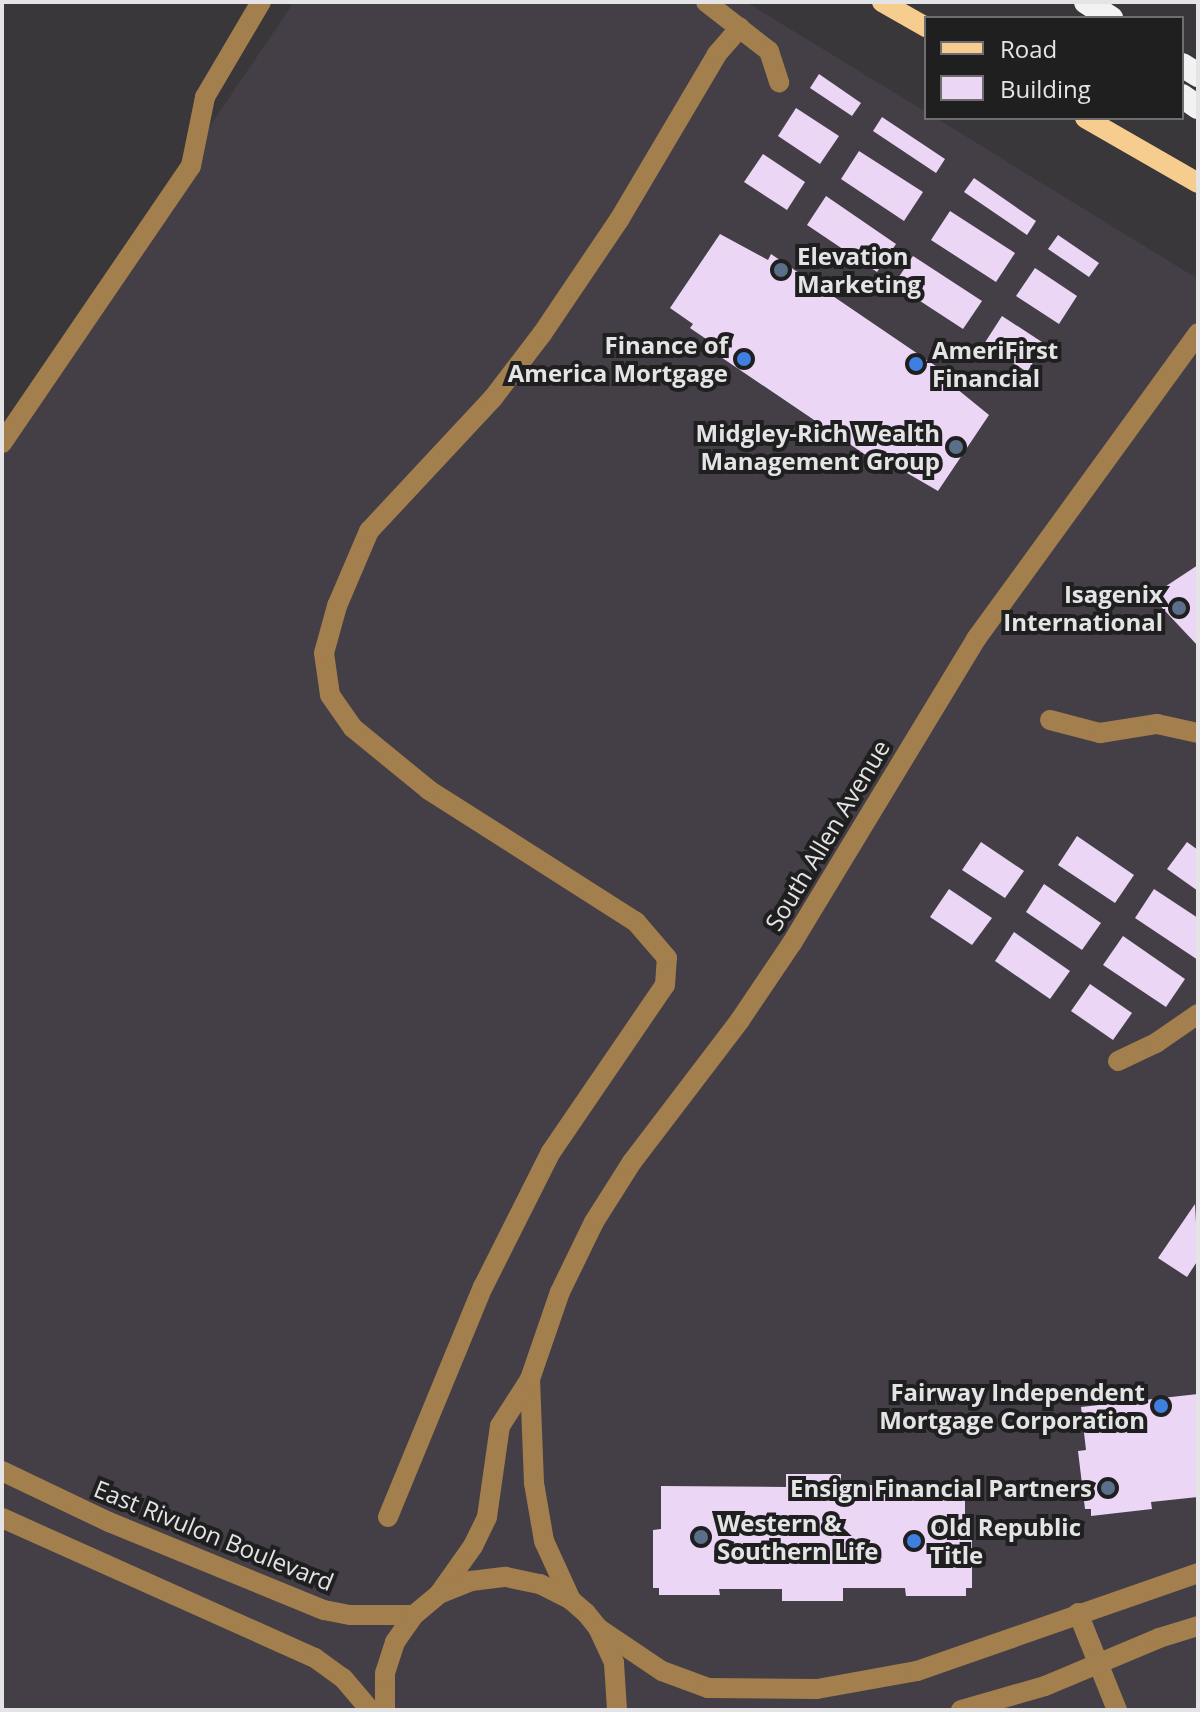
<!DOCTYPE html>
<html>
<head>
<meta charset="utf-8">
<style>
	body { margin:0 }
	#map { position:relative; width:1200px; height:1712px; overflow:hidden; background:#39373a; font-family:"Open Sans",sans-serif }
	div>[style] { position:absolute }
	.built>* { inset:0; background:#443e47 }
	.building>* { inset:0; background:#ecd6f5 }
	.minor>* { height:20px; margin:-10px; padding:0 10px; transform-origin:10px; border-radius:10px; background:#a27f4c }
	.major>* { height:20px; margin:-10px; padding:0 10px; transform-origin:10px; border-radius:10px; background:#f7cc8f }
	.highway>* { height:24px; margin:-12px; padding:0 12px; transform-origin:12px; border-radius:12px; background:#f2f2f2 }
	.dots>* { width:22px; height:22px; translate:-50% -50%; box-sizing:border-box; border:4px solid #201f20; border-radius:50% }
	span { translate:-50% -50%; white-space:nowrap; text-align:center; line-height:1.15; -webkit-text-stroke:8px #201f20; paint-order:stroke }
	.poi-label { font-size:24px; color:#e4e3e5; font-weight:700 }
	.left { translate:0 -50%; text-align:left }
	.right { translate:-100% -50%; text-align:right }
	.street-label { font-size:24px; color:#e4e3e5 }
	.frame { position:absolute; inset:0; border:4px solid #e4e3e5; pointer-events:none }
	.legend { position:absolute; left:924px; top:16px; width:260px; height:104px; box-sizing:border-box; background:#201f20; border:2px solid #6e6d6f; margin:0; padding:10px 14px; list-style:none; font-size:24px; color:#e4e3e5 }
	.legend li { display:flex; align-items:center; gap:16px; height:40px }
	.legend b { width:40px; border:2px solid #6e6d6f }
</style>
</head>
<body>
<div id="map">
	<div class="built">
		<i style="clip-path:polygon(294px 2px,746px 2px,926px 112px,926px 118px,936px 118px,1198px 279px,1198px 1710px,2px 1710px,2px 432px)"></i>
	</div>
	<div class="building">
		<i style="clip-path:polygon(819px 74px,861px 103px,852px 116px,810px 88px)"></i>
		<i style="clip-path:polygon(796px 108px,839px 136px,820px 164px,778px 136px)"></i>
		<i style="clip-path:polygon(882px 117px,945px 159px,936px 173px,873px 131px)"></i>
		<i style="clip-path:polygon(859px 151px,923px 192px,904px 221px,841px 179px)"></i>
		<i style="clip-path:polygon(763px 154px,805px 182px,787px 210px,744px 182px)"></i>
		<i style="clip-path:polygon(974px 178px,1036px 221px,1027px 235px,964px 192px)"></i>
		<i style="clip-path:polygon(826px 196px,896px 244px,877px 272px,807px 225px)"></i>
		<i style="clip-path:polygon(950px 211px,1015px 253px,996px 282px,931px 240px)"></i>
		<i style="clip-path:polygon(720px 234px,768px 260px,771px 254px,949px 375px,946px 380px,989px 415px,938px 491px,888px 462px,885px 468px,709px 349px,712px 343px,690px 328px,693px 324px,670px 308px)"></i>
		<i style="clip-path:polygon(1058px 235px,1099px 263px,1089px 277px,1048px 249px)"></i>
		<i style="clip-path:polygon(913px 256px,982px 301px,963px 329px,894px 284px)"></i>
		<i style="clip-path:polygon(1035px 268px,1077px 296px,1059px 324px,1016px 296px)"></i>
		<i style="clip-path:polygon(1002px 316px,1045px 344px,1027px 372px,984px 344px)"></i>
		<i style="clip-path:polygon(1198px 565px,1198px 646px,1151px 596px)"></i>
		<i style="clip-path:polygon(1077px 836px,1134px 875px,1115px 903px,1058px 865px)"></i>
		<i style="clip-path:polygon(981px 842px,1024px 871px,1005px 898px,962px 870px)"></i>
		<i style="clip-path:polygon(1187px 842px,1198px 850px,1198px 891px,1167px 869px)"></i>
		<i style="clip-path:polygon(1044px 884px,1101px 923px,1082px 950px,1026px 912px)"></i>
		<i style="clip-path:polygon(949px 889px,992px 918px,972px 945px,930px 917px)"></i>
		<i style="clip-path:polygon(1154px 889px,1198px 918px,1198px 960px,1135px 918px)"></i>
		<i style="clip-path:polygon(1014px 932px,1070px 971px,1050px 999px,995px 961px)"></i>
		<i style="clip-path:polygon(1123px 936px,1185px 979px,1166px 1007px,1103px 965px)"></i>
		<i style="clip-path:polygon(1090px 984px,1132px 1013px,1113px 1040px,1071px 1011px)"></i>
		<i style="clip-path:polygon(1195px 1204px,1198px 1260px,1187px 1277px,1158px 1258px)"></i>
		<i style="clip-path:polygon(1198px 1394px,1198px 1497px,1151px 1502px,1152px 1509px,1091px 1516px,1091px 1509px,1085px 1509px,1078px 1451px,1086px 1450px,1081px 1407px)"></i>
		<i style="clip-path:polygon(786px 1474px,841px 1474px,841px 1485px,965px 1485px,965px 1529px,972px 1529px,972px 1588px,966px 1588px,966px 1596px,906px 1596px,905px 1588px,843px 1588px,843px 1601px,782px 1601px,782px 1589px,719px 1589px,720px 1595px,659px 1595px,659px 1588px,653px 1588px,653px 1530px,661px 1529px,661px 1486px,786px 1487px)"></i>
	</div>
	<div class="minor">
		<i style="left:706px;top:2px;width:80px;rotate:37.9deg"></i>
		<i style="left:769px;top:51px;width:33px;rotate:72deg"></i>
		<i style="left:2px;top:443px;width:335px;rotate:-55.7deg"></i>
		<i style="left:191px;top:166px;width:70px;rotate:-78.5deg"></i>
		<i style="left:205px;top:97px;width:110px;rotate:-59.5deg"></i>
		<i style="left:1050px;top:720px;width:52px;rotate:14.6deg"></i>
		<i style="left:1100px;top:733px;width:58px;rotate:-9deg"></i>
		<i style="left:1157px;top:724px;width:42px;rotate:12.4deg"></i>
		<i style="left:1118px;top:1061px;width:42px;rotate:-25.3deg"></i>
		<i style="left:1156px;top:1043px;width:51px;rotate:-34.6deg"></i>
		<i style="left:530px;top:1379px;width:104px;rotate:87.8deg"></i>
		<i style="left:534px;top:1483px;width:59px;rotate:80.2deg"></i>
		<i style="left:544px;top:1541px;width:65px;rotate:65.4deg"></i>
		<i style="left:2px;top:1471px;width:119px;rotate:25.5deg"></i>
		<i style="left:109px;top:1522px;width:232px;rotate:22.3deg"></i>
		<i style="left:324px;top:1610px;width:26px;rotate:11deg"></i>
		<i style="left:350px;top:1615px;width:64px"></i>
		<i style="left:388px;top:1517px;width:249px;rotate:-67.6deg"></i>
		<i style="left:483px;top:1287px;width:151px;rotate:-63.3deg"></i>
		<i style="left:551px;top:1152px;width:202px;rotate:-55.7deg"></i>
		<i style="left:665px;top:985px;width:27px;rotate:-86deg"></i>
		<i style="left:667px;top:958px;width:48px;rotate:-130.7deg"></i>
		<i style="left:636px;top:922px;width:246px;rotate:-147.5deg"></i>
		<i style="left:429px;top:790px;width:98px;rotate:-140.8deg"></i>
		<i style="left:353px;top:728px;width:40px;rotate:-124.9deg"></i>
		<i style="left:330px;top:695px;width:42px;rotate:-98.1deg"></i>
		<i style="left:324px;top:653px;width:49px;rotate:-74.5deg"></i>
		<i style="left:337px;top:606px;width:82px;rotate:-66.9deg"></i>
		<i style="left:369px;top:531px;width:182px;rotate:-47deg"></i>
		<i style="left:493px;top:398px;width:81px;rotate:-52.6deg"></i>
		<i style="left:542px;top:334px;width:138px;rotate:-56deg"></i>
		<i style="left:619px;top:220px;width:193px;rotate:-59.4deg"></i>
		<i style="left:717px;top:54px;width:35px;rotate:-49deg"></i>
		<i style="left:2px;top:1518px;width:343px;rotate:24.1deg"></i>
		<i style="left:315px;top:1658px;width:34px;rotate:36deg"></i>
		<i style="left:343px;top:1678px;width:42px;rotate:49.8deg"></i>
		<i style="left:439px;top:1594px;width:59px;rotate:-54.7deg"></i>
		<i style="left:473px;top:1546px;width:32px;rotate:-64deg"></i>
		<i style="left:487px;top:1517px;width:92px;rotate:-81.9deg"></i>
		<i style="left:500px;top:1426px;width:56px;rotate:-57.4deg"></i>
		<i style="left:530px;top:1379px;width:92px;rotate:-71deg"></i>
		<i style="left:560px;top:1292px;width:78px;rotate:-64.1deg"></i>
		<i style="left:594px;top:1222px;width:71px;rotate:-57.7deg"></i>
		<i style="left:632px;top:1162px;width:178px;rotate:-52.7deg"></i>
		<i style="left:740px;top:1020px;width:93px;rotate:-56deg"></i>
		<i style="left:792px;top:943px;width:355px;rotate:-58.8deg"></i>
		<i style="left:976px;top:639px;width:378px;rotate:-54deg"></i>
		<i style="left:1078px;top:1613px;width:105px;rotate:68.1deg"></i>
		<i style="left:598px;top:1628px;width:77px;rotate:33.9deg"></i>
		<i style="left:662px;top:1671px;width:49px;rotate:20.3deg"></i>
		<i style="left:708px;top:1688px;width:109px;rotate:0.5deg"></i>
		<i style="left:817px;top:1689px;width:102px;rotate:-10.2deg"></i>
		<i style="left:917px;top:1671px;width:298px;rotate:-19.2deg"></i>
		<i style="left:385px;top:1710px;width:37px;rotate:-90deg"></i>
		<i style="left:385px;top:1673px;width:33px;rotate:-72deg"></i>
		<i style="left:395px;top:1642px;width:33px;rotate:-55deg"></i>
		<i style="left:414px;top:1615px;width:33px;rotate:-40deg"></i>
		<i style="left:439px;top:1594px;width:35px;rotate:-22deg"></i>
		<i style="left:471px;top:1581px;width:35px;rotate:-7deg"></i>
		<i style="left:506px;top:1577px;width:35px;rotate:12deg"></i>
		<i style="left:540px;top:1584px;width:35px;rotate:27deg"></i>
		<i style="left:571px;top:1600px;width:20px;rotate:41deg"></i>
		<i style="left:586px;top:1613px;width:19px;rotate:51deg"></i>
		<i style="left:598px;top:1628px;width:38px;rotate:65deg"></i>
		<i style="left:614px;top:1663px;width:47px;rotate:86.3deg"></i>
		<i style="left:961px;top:1710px;width:87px;rotate:-15.9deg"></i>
		<i style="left:1045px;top:1686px;width:124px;rotate:-22.8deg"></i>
		<i style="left:1159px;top:1638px;width:41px;rotate:-17.1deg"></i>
	</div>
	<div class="major">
		<i style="left:882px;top:2px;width:51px;rotate:29.6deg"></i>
		<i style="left:1085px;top:118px;width:130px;rotate:29.9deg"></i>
	</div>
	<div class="highway">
		<i style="left:1086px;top:2px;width:30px;rotate:33deg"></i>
		<i style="left:1182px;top:65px;width:19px;rotate:32deg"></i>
		<i style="left:1182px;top:96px;width:19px;rotate:35deg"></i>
	</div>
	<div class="dots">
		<i style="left:781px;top:270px;background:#5c6f8a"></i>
		<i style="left:744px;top:359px;background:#3f7fe0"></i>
		<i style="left:916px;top:364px;background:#3f7fe0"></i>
		<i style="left:956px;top:447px;background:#5c6f8a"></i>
		<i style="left:1179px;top:608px;background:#5c6f8a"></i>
		<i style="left:1161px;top:1406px;background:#3f7fe0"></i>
		<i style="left:1108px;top:1488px;background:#5c6f8a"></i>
		<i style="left:701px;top:1537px;background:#5c6f8a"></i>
		<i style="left:914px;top:1541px;background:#3f7fe0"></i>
	</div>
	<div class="poi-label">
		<span class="left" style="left:797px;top:270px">Elevation<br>Marketing</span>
		<span class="right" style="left:728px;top:359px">Finance of<br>America Mortgage</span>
		<span class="left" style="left:932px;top:364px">AmeriFirst<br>Financial</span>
		<span class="right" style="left:940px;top:447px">Midgley-Rich Wealth<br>Management Group</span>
		<span class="right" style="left:1163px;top:608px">Isagenix<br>International</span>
		<span class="right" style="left:1145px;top:1406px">Fairway Independent<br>Mortgage Corporation</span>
		<span class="right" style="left:1092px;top:1488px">Ensign Financial Partners</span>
		<span class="left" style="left:717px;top:1537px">Western &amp;<br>Southern Life</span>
		<span class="left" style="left:930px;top:1541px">Old Republic<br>Title</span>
	</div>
	<div class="street-label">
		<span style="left:827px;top:835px;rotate:-59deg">South Allen Avenue</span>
		<span style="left:214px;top:1535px;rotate:22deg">East Rivulon Boulevard</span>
	</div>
	<div class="frame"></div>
	<ul class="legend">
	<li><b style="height:10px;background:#f7cc8f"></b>Road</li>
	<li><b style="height:22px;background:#ecd6f5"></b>Building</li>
	</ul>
</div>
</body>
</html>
